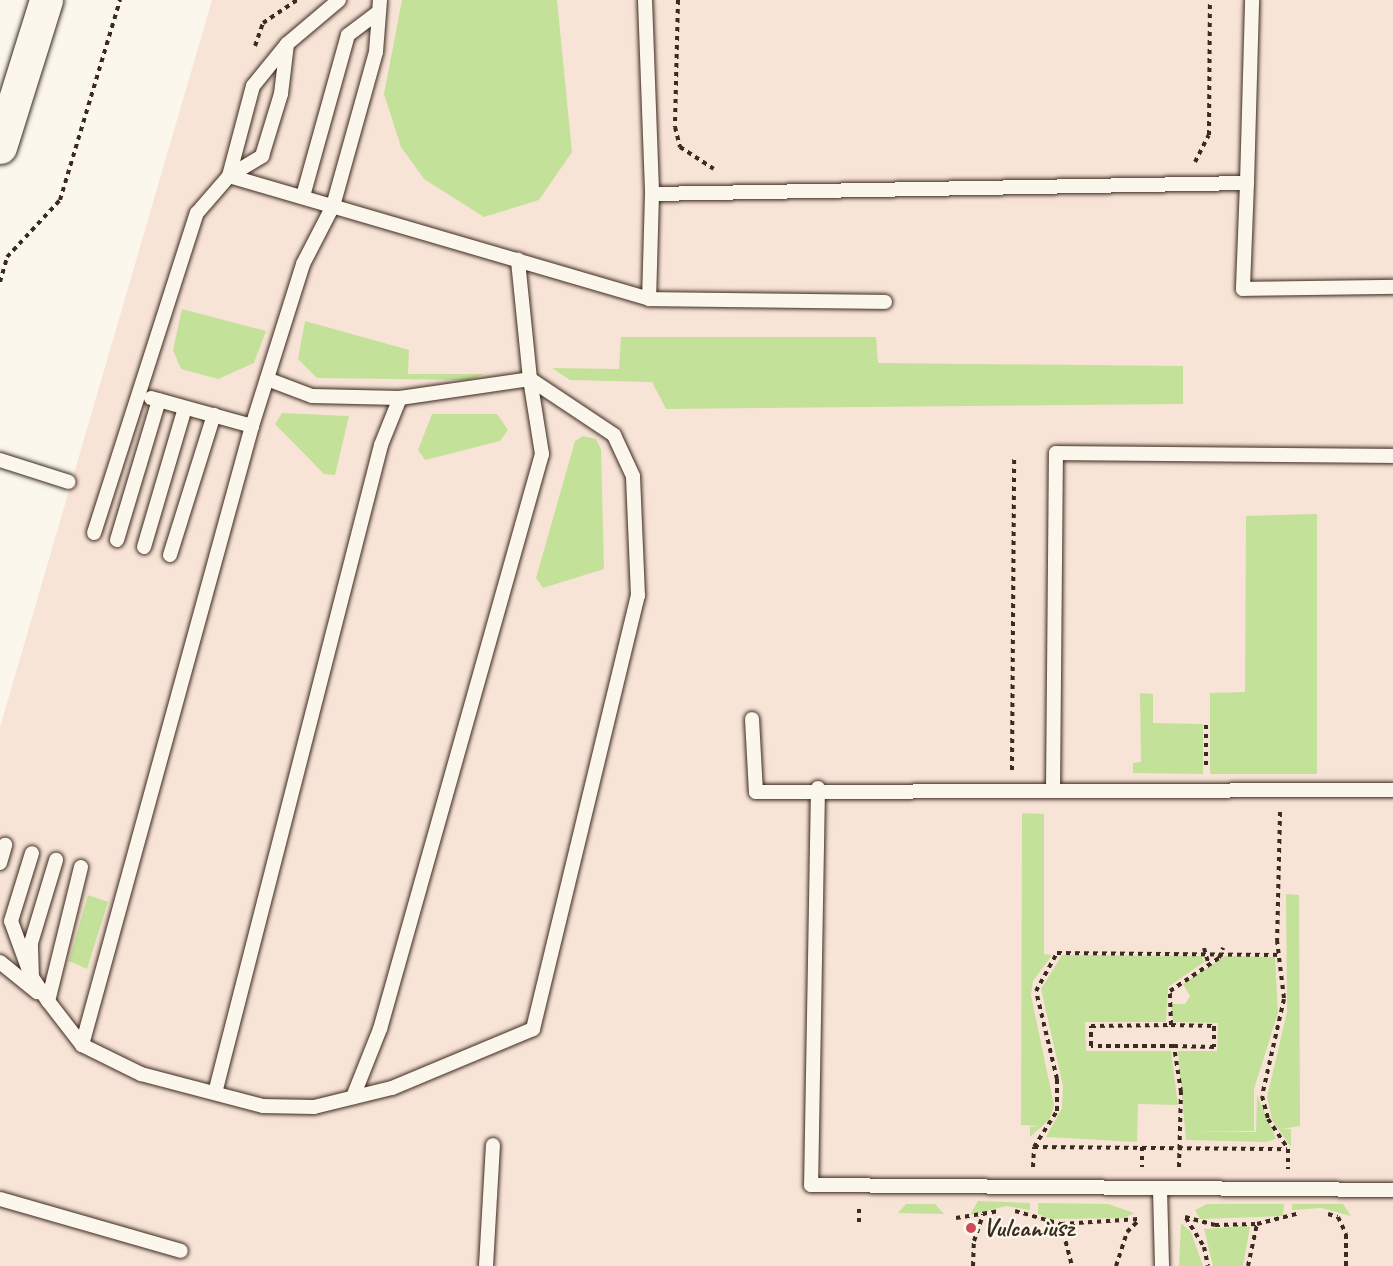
<!DOCTYPE html>
<html>
<head>
<meta charset="utf-8">
<style>
	body { margin:0 }
	#map { position:relative; width:1393px; height:1266px; overflow:hidden; background:#fbf7ec; font-family:Caveat,sans-serif }
	div>[style] { position:absolute }
	.built>* { inset:0; background:#f8e4d7 }
	.green>* { inset:0; background:#c4e199 }
	.path>* { height:4px; margin-top:-2px; transform-origin:0; background:repeating-linear-gradient(90deg,#3b2a1e 0 4.5px,transparent 0 9px) }
	.roads { filter:drop-shadow(0 0 2px #3b2a1e) drop-shadow(0 0 2px #3b2a1e) }
	.lane>* { height:14px; margin:-7px; padding:0 7px; transform-origin:7px; border-radius:7px; background:#fbf7ec }
	.secondary>* { height:33px; margin:-16.5px; padding:0 16.5px; transform-origin:16.5px; border-radius:16.5px; background:#fbf7ec }
	.dots>* { width:16px; height:16px; translate:-50% -50%; box-sizing:border-box; border:3px solid #fbf7ec; border-radius:50% }
	span { translate:-50% -50%; white-space:nowrap; text-align:center; line-height:1.15; -webkit-text-stroke:4.5px #fbf7ec; paint-order:stroke }
	.poi-label { font-size:26px; color:#3b2a1e; font-weight:700 }
	.left { translate:0 -50%; text-align:left }
</style>
</head>
<body>
<div id="map">
	<div class="built">
		<i style="clip-path:polygon(212px 0,1393px 0,1393px 1266px,0 1266px,0 727px)"></i>
	</div>
	<div class="green">
		<i style="clip-path:polygon(402px 0,557px 0,572px 152px,539px 200px,484px 217px,424px 179px,401px 147px,384px 94px)"></i>
		<i style="clip-path:polygon(182px 309px,266px 331px,254px 363px,218px 379px,181px 369px,173px 350px)"></i>
		<i style="clip-path:polygon(305px 321px,409px 350px,408px 374px,484px 374px,469px 380px,317px 378px,298px 359px)"></i>
		<i style="clip-path:polygon(621px 337px,876px 337px,878px 363px,1183px 366px,1183px 404px,666px 409px,652px 382px,570px 380px,552px 368px,619px 369px)"></i>
		<i style="clip-path:polygon(282px 413px,349px 416px,335px 475px,324px 474px,275px 424px)"></i>
		<i style="clip-path:polygon(432px 414px,497px 414px,508px 430px,500px 441px,425px 460px,418px 450px)"></i>
		<i style="clip-path:polygon(583px 436px,596px 439px,601px 449px,604px 569px,543px 588px,536px 578px,575px 441px)"></i>
		<i style="clip-path:polygon(1317px 514px,1317px 774px,1210px 774px,1210px 693px,1245px 692px,1246px 516px)"></i>
		<i style="clip-path:polygon(1140px 693px,1153px 694px,1153px 723px,1203px 724px,1203px 774px,1133px 773px,1133px 763px,1141px 762px)"></i>
		<i style="clip-path:polygon(1022px 813px,1044px 814px,1044px 954px,1052px 955px,1033px 981px,1031px 995px,1054px 1105px,1050px 1119px,1030px 1137px,1030px 1127px,1040px 1126px,1021px 1125px)"></i>
		<i style="clip-path:polygon(1286px 894px,1299px 895px,1300px 1126px,1282px 1129px,1291px 1129px,1291px 1147px,1272px 1120px,1267px 1097px,1287px 1012px)"></i>
		<i style="clip-path:polygon(88px 895px,108px 902px,87px 969px,69px 961px)"></i>
		<i style="clip-path:polygon(1062px 955px,1202px 956px,1204px 962px,1168px 987px,1166px 1022px,1085px 1022px,1086px 1051px,1171px 1051px,1178px 1105px,1138px 1104px,1137px 1142px,1046px 1137px,1062px 1108px,1063px 1086px,1041px 989px)"></i>
		<i style="clip-path:polygon(1225px 956px,1275px 957px,1278px 1013px,1254px 1089px,1254px 1131px,1192px 1131px,1256px 1132px,1257px 1095px,1276px 1139px,1266px 1142px,1186px 1140px,1178px 1051px,1217px 1051px,1218px 1023px,1173px 1022px,1171px 1004px,1185px 1004px,1190px 996px,1183px 984px)"></i>
		<i style="clip-path:polygon(978px 1201px,1030px 1203px,1030px 1210px,1006px 1206px,970px 1215px)"></i>
		<i style="clip-path:polygon(1038px 1203px,1108px 1204px,1134px 1213px,1124px 1218px,1050px 1219px,1038px 1214px)"></i>
		<i style="clip-path:polygon(906px 1204px,935px 1204px,944px 1214px,898px 1213px)"></i>
		<i style="clip-path:polygon(1207px 1204px,1284px 1204px,1283px 1216px,1200px 1219px,1195px 1210px)"></i>
		<i style="clip-path:polygon(1292px 1204px,1343px 1204px,1351px 1216px,1321px 1208px,1292px 1210px)"></i>
		<i style="clip-path:polygon(1181px 1223px,1191px 1232px,1203px 1266px,1179px 1266px)"></i>
		<i style="clip-path:polygon(1244px 1226px,1250px 1227px,1243px 1266px,1213px 1266px,1204px 1229px)"></i>
	</div>
	<div class="path">
		<i style="left:678px;top:0;width:127px;rotate:91.4deg"></i>
		<i style="left:675px;top:127px;width:21px;rotate:76deg"></i>
		<i style="left:680px;top:147px;width:40px;rotate:32.9deg"></i>
		<i style="left:255px;top:46px;width:24px;rotate:-71deg"></i>
		<i style="left:263px;top:23px;width:41px;rotate:-34.1deg"></i>
		<i style="left:1195px;top:162px;width:30px;rotate:-63deg"></i>
		<i style="left:1209px;top:135px;width:135px;rotate:-89.6deg"></i>
		<i style="left:0;top:282px;width:26px;rotate:-74deg"></i>
		<i style="left:7px;top:257px;width:78px;rotate:-47.1deg"></i>
		<i style="left:60px;top:200px;width:209px;rotate:-73.3deg"></i>
		<i style="left:1206px;top:725px;width:44px;rotate:90deg"></i>
		<i style="left:1012px;top:770px;width:311px;rotate:-89.6deg"></i>
		<i style="left:1280px;top:812px;width:128px;rotate:91.3deg"></i>
		<i style="left:1277px;top:940px;width:59px;rotate:83.2deg"></i>
		<i style="left:1284px;top:999px;width:99px;rotate:102.8deg"></i>
		<i style="left:1262px;top:1096px;width:24px;rotate:75deg"></i>
		<i style="left:1268px;top:1119px;width:36px;rotate:56deg"></i>
		<i style="left:1288px;top:1149px;width:20px;rotate:90deg"></i>
		<i style="left:1204px;top:948px;width:18px;rotate:74deg"></i>
		<i style="left:1171px;top:1025px;width:43px;rotate:1.3deg"></i>
		<i style="left:1214px;top:1026px;width:21px;rotate:90deg"></i>
		<i style="left:1214px;top:1047px;width:40px;rotate:-178.6deg"></i>
		<i style="left:1034px;top:1147px;width:253px;rotate:0.5deg"></i>
		<i style="left:1142px;top:1147px;width:20px;rotate:90deg"></i>
		<i style="left:1033px;top:1167px;width:20px;rotate:-87deg"></i>
		<i style="left:1034px;top:1147px;width:43px;rotate:-57.4deg"></i>
		<i style="left:1057px;top:1111px;width:32px;rotate:-90deg"></i>
		<i style="left:1057px;top:1079px;width:90px;rotate:-103.4deg"></i>
		<i style="left:1036px;top:991px;width:43px;rotate:-61.1deg"></i>
		<i style="left:1057px;top:953px;width:222px;rotate:0.5deg"></i>
		<i style="left:1179px;top:1167px;width:75px;rotate:-88.5deg"></i>
		<i style="left:1181px;top:1092px;width:47px;rotate:-98.7deg"></i>
		<i style="left:1174px;top:1046px;width:83px;rotate:180deg"></i>
		<i style="left:1091px;top:1046px;width:20px;rotate:-90deg"></i>
		<i style="left:1091px;top:1026px;width:80px;rotate:-0.7deg"></i>
		<i style="left:1171px;top:1025px;width:34px;rotate:-92deg"></i>
		<i style="left:1170px;top:991px;width:59px;rotate:-34deg"></i>
		<i style="left:1219px;top:958px;width:11px;rotate:-68deg"></i>
		<i style="left:1015px;top:1211px;width:48px;rotate:15.8deg"></i>
		<i style="left:1061px;top:1224px;width:78px;rotate:-3.7deg"></i>
		<i style="left:1328px;top:1214px;width:10px;rotate:17deg"></i>
		<i style="left:1338px;top:1217px;width:19px;rotate:65deg"></i>
		<i style="left:1346px;top:1234px;width:32px;rotate:90deg"></i>
		<i style="left:1185px;top:1217px;width:31px;rotate:15deg"></i>
		<i style="left:1215px;top:1225px;width:42px;rotate:-1.4deg"></i>
		<i style="left:1257px;top:1224px;width:44px;rotate:-14.3deg"></i>
		<i style="left:956px;top:1218px;width:44px;rotate:-9.2deg"></i>
		<i style="left:1186px;top:1218px;width:34px;rotate:58deg"></i>
		<i style="left:1204px;top:1247px;width:19px;rotate:78deg"></i>
		<i style="left:859px;top:1222px;width:15px;rotate:-90deg"></i>
		<i style="left:1061px;top:1224px;width:43px;rotate:75.3deg"></i>
		<i style="left:973px;top:1266px;width:25px;rotate:-88deg"></i>
		<i style="left:974px;top:1241px;width:28px;rotate:-71deg"></i>
		<i style="left:1116px;top:1266px;width:36px;rotate:-72deg"></i>
		<i style="left:1127px;top:1232px;width:17px;rotate:-45deg"></i>
		<i style="left:1248px;top:1266px;width:43px;rotate:-77.9deg"></i>
	</div>
	<div class="roads">
		<div class="lane">
			<i style="left:645px;top:0;width:194px;rotate:87.9deg"></i>
			<i style="left:652px;top:194px;width:105px;rotate:91.6deg"></i>
			<i style="left:229px;top:176px;width:438px;rotate:16.3deg"></i>
			<i style="left:649px;top:299px;width:236px;rotate:0.7deg"></i>
			<i style="left:229px;top:176px;width:93px;rotate:-75.1deg"></i>
			<i style="left:253px;top:86px;width:54px;rotate:-51deg"></i>
			<i style="left:287px;top:44px;width:68px;rotate:-40.2deg"></i>
			<i style="left:1247px;top:183px;width:183px;rotate:-88.4deg"></i>
			<i style="left:652px;top:194px;width:595px;rotate:-1.06deg"></i>
			<i style="left:1247px;top:183px;width:106px;rotate:92.2deg"></i>
			<i style="left:1243px;top:289px;width:150px;rotate:-0.8deg"></i>
			<i style="left:303px;top:196px;width:167px;rotate:-74.4deg"></i>
			<i style="left:348px;top:35px;width:39px;rotate:-37deg"></i>
			<i style="left:267px;top:379px;width:48px;rotate:20.7deg"></i>
			<i style="left:312px;top:396px;width:88px;rotate:1.3deg"></i>
			<i style="left:151px;top:398px;width:105px;rotate:15.5deg"></i>
			<i style="left:0;top:460px;width:72px;rotate:17.7deg"></i>
			<i style="left:94px;top:533px;width:336px;rotate:-72.2deg"></i>
			<i style="left:197px;top:213px;width:49px;rotate:-49.1deg"></i>
			<i style="left:229px;top:176px;width:39px;rotate:-31deg"></i>
			<i style="left:262px;top:156px;width:65px;rotate:-73deg"></i>
			<i style="left:281px;top:94px;width:50px;rotate:-83.2deg"></i>
			<i style="left:117px;top:540px;width:146px;rotate:-73.3deg"></i>
			<i style="left:144px;top:547px;width:145px;rotate:-73.6deg"></i>
			<i style="left:170px;top:555px;width:147px;rotate:-72.6deg"></i>
			<i style="left:752px;top:719px;width:73px;rotate:86.9deg"></i>
			<i style="left:756px;top:792px;width:637px;rotate:-0.18deg"></i>
			<i style="left:818px;top:788px;width:397px;rotate:91deg"></i>
			<i style="left:811px;top:1185px;width:582px;rotate:0.49deg"></i>
			<i style="left:1053px;top:790px;width:337px;rotate:-89.5deg"></i>
			<i style="left:1056px;top:453px;width:337px;rotate:0.5deg"></i>
			<i style="left:0;top:863px;width:19px;rotate:-74deg"></i>
			<i style="left:81px;top:867px;width:138px;rotate:103.8deg"></i>
			<i style="left:48px;top:1001px;width:56px;rotate:52.3deg"></i>
			<i style="left:82px;top:1045px;width:66px;rotate:26.2deg"></i>
			<i style="left:141px;top:1074px;width:126px;rotate:14.7deg"></i>
			<i style="left:263px;top:1106px;width:51px;rotate:1.1deg"></i>
			<i style="left:314px;top:1107px;width:80px;rotate:-13.7deg"></i>
			<i style="left:392px;top:1088px;width:153px;rotate:-22.7deg"></i>
			<i style="left:533px;top:1029px;width:446px;rotate:-76.4deg"></i>
			<i style="left:638px;top:596px;width:120px;rotate:-92.4deg"></i>
			<i style="left:633px;top:476px;width:45px;rotate:-114.9deg"></i>
			<i style="left:614px;top:435px;width:101px;rotate:-146.3deg"></i>
			<i style="left:530px;top:379px;width:120px;rotate:-95.8deg"></i>
			<i style="left:0;top:962px;width:48px;rotate:39deg"></i>
			<i style="left:30px;top:973px;width:55px;rotate:-110.1deg"></i>
			<i style="left:11px;top:921px;width:71px;rotate:-72.8deg"></i>
			<i style="left:48px;top:1001px;width:29px;rotate:-124deg"></i>
			<i style="left:32px;top:977px;width:34px;rotate:-92deg"></i>
			<i style="left:31px;top:943px;width:87px;rotate:-73.2deg"></i>
			<i style="left:82px;top:1045px;width:642px;rotate:-74.64deg"></i>
			<i style="left:252px;top:426px;width:170px;rotate:-72.5deg"></i>
			<i style="left:303px;top:264px;width:65px;rotate:-62.7deg"></i>
			<i style="left:333px;top:206px;width:160px;rotate:-74.4deg"></i>
			<i style="left:376px;top:52px;width:52px;rotate:-85.6deg"></i>
			<i style="left:215px;top:1093px;width:669px;rotate:-75.63deg"></i>
			<i style="left:381px;top:445px;width:51px;rotate:-68deg"></i>
			<i style="left:400px;top:398px;width:131px;rotate:-8.3deg"></i>
			<i style="left:530px;top:379px;width:76px;rotate:80.9deg"></i>
			<i style="left:542px;top:454px;width:597px;rotate:105.73deg"></i>
			<i style="left:380px;top:1029px;width:73px;rotate:111.7deg"></i>
			<i style="left:1160px;top:1189px;width:77px;rotate:88.5deg"></i>
			<i style="left:0;top:1199px;width:188px;rotate:16deg"></i>
			<i style="left:486px;top:1266px;width:121px;rotate:-86.7deg"></i>
		</div>
		<div class="secondary">
			<i style="left:0;top:147px;width:154px;rotate:-72.6deg"></i>
		</div>
	</div>
	<div class="dots">
		<i style="left:971px;top:1228px;background:#d1495b"></i>
	</div>
	<div class="poi-label">
		<span class="left" style="left:983px;top:1228px">Vulcaniusz</span>
	</div>
</div>
</body>
</html>
